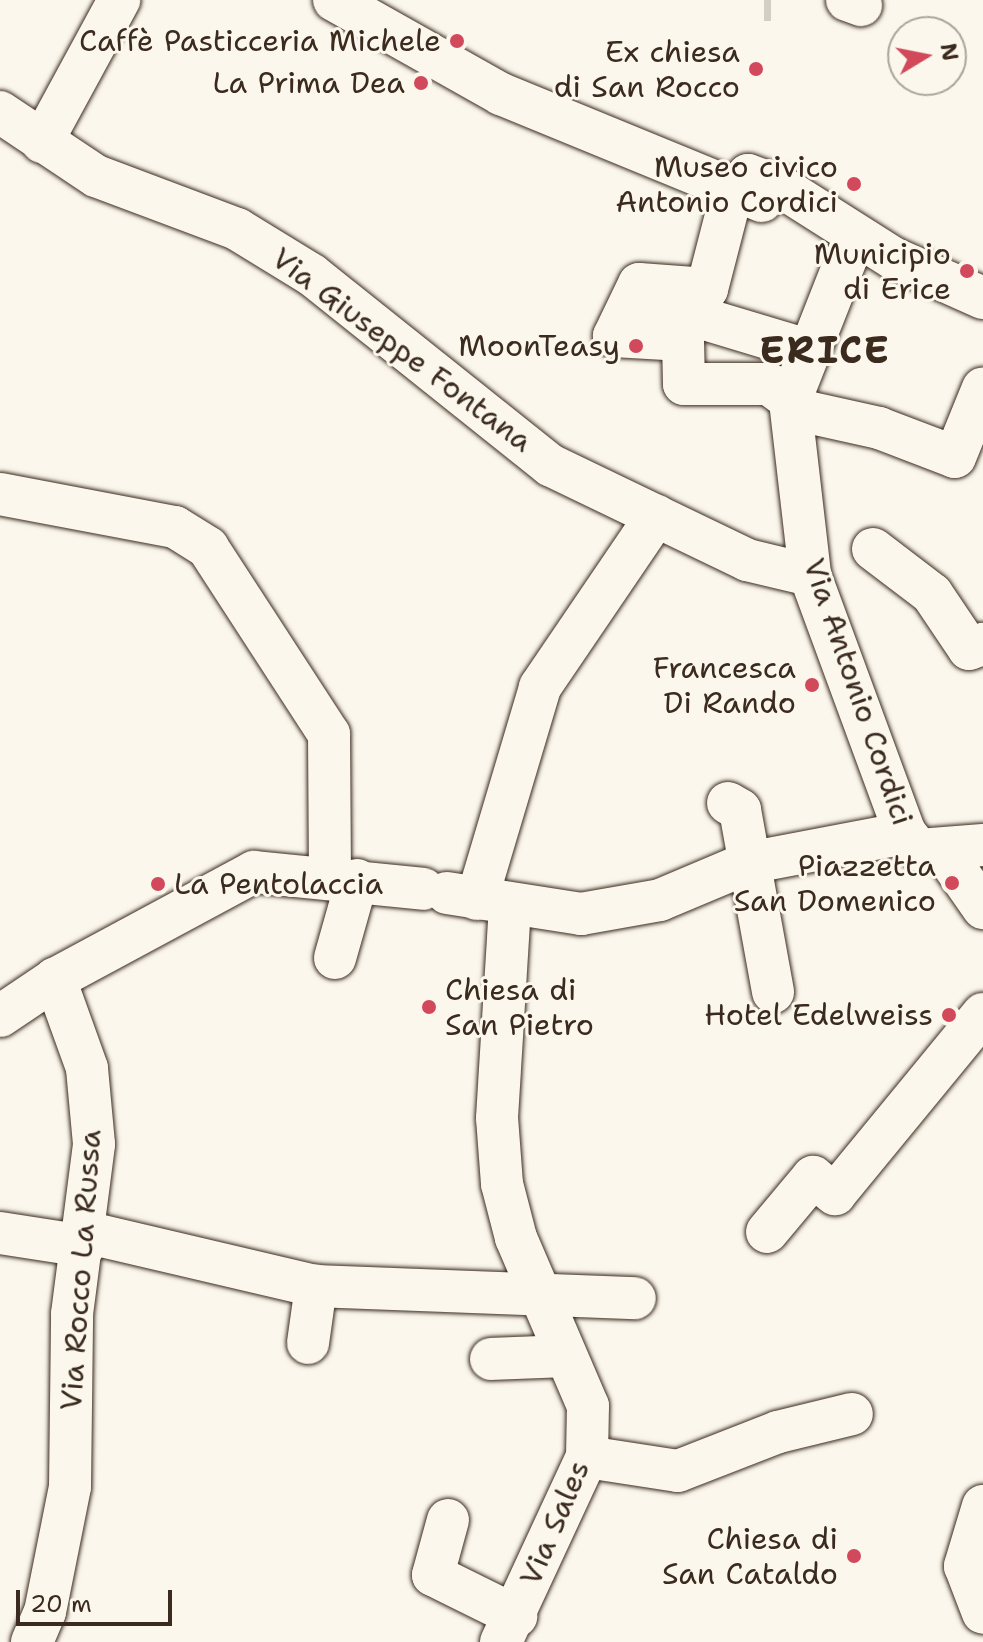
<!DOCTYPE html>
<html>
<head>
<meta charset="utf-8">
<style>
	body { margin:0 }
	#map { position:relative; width:983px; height:1642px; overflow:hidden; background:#fbf7ec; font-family:"Shantell Sans",sans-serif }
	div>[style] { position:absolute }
	.street-tunnel>* { height:42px; margin-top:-21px; transform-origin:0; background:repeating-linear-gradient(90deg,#d5cec3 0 42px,transparent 0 63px) }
	.roads { filter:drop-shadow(0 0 2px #3b2a1e) drop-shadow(0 0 2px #3b2a1e) }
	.street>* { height:42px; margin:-21px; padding:0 21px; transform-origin:21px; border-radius:21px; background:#fbf7ec }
	.dots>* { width:22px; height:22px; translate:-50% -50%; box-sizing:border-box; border:4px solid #fbf7ec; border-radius:50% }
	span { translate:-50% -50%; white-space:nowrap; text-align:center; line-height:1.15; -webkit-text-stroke:6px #fbf7ec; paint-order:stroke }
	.poi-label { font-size:30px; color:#3b2a1e }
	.right { translate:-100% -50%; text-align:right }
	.left { translate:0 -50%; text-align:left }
	.street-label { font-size:30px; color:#3b2a1e }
	.district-label { font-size:38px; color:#3b2a1e; font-weight:700; letter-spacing:2px }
	.north { position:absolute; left:887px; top:16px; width:80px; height:80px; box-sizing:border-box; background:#fbf7ec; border:2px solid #aea59a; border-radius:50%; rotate:80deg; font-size:22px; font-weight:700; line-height:32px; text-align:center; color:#3b2a1e }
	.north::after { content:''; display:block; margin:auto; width:28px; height:36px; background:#d1495b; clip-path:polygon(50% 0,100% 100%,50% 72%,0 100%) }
	.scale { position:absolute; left:16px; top:1590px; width:156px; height:36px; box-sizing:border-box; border:4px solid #3b2a1e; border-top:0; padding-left:10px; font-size:24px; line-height:28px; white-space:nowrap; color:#3b2a1e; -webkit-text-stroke:6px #fbf7ec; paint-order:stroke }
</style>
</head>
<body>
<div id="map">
	<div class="street-tunnel">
		<i style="left:764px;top:0;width:7px"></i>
	</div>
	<div class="roads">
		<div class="street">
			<i style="left:334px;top:0;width:192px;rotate:29.4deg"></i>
			<i style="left:501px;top:94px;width:282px;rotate:22.3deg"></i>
			<i style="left:847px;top:0;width:15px;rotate:20deg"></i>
			<i style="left:0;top:112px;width:115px;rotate:33.7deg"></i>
			<i style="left:96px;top:176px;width:151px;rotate:20.6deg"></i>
			<i style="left:237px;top:229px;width:88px;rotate:31.5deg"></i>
			<i style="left:312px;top:275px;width:305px;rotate:38.6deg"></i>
			<i style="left:550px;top:465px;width:219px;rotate:25.7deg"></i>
			<i style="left:747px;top:560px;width:65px;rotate:13.4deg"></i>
			<i style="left:42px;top:142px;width:162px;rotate:-61.5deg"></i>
			<i style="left:850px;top:249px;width:163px;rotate:111.5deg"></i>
			<i style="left:790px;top:401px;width:175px;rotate:83.4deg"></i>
			<i style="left:810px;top:575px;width:275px;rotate:69.8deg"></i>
			<i style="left:905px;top:833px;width:22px;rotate:51deg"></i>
			<i style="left:919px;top:850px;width:64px;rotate:-4.5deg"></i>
			<i style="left:983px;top:298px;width:98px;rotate:-156deg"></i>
			<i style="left:893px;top:258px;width:133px;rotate:-147.6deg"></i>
			<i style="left:781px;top:187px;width:35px;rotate:-160deg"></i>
			<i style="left:748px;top:175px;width:35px;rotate:123deg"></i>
			<i style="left:729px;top:204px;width:88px;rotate:104.5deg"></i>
			<i style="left:707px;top:289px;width:68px;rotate:-175.8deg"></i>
			<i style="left:639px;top:284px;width:58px;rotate:115.7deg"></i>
			<i style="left:614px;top:336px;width:69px;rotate:3.3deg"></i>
			<i style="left:683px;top:340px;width:44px;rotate:88.7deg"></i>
			<i style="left:684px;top:384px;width:85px"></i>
			<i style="left:769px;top:384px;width:47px;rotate:36.4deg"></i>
			<i style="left:807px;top:412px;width:74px;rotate:12.5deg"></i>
			<i style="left:879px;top:428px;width:81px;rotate:20.9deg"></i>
			<i style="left:955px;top:457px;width:74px;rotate:-67.9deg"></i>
			<i style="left:648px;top:318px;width:53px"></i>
			<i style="left:701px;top:318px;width:114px;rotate:16.8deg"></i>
			<i style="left:0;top:494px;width:178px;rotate:10.7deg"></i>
			<i style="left:175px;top:527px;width:39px;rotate:32deg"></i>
			<i style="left:208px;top:548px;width:222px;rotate:57deg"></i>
			<i style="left:329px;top:734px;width:142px;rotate:89.6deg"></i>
			<i style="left:873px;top:549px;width:74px;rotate:37.3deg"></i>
			<i style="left:932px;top:594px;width:66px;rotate:56.1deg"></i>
			<i style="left:969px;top:649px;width:15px;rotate:-20deg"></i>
			<i style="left:728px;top:803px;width:14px;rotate:30deg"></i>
			<i style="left:740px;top:810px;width:185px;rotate:79.7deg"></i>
			<i style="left:942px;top:849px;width:72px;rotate:55.2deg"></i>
			<i style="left:447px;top:893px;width:136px;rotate:8.9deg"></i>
			<i style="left:581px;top:914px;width:80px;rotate:-10deg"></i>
			<i style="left:660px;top:900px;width:95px;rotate:-22.8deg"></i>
			<i style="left:748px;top:863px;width:160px;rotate:-10.8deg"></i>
			<i style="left:477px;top:899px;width:221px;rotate:-73.4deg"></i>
			<i style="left:540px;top:687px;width:207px;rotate:-55.8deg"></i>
			<i style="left:335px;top:958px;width:81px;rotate:-74.2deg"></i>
			<i style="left:0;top:1016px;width:66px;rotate:-33.9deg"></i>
			<i style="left:55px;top:979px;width:226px;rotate:-28.3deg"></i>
			<i style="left:254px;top:872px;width:170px;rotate:5.7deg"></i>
			<i style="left:85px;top:1232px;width:237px;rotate:13.2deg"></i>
			<i style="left:316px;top:1286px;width:319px;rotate:2.2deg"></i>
			<i style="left:767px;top:1232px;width:72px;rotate:-50.1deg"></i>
			<i style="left:813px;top:1177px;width:28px;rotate:38deg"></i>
			<i style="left:835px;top:1194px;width:233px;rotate:-50.6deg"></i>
			<i style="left:0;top:1233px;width:85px;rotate:8.8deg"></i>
			<i style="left:308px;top:1343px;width:58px;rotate:-82deg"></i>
			<i style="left:491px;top:1359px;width:74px;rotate:-2.3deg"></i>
			<i style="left:587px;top:1457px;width:92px;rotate:8.7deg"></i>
			<i style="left:678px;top:1471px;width:107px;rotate:-21.3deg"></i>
			<i style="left:778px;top:1432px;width:76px;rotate:-13.7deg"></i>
			<i style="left:983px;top:1506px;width:63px;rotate:106.7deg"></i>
			<i style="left:965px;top:1566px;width:50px;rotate:69deg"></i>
			<i style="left:448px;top:1520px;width:57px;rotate:105.3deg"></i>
			<i style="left:433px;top:1575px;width:93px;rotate:26.3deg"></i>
			<i style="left:32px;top:1642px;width:33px;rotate:-67deg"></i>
			<i style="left:45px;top:1612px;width:127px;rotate:-78.7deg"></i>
			<i style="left:70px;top:1487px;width:173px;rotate:-89.3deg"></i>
			<i style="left:72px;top:1314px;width:171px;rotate:-82.6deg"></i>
			<i style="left:94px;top:1144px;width:76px;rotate:-95.3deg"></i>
			<i style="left:87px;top:1068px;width:95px;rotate:-109.8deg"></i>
			<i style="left:501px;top:1642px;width:204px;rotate:-65.1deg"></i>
			<i style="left:587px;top:1457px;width:51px;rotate:-88.9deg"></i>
			<i style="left:588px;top:1406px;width:183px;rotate:-113.2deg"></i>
			<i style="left:516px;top:1238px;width:56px;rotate:-104.5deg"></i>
			<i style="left:502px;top:1184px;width:66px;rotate:-94.3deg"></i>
			<i style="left:497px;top:1118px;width:214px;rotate:-86.5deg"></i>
		</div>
	</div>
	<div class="dots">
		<i style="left:457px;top:41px;background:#d1495b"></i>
		<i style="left:756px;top:69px;background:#d1495b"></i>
		<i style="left:421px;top:83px;background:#d1495b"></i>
		<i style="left:854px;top:184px;background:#d1495b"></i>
		<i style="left:967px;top:271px;background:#d1495b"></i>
		<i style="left:636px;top:346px;background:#d1495b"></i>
		<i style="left:812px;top:685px;background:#d1495b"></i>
		<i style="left:952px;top:883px;background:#d1495b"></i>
		<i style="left:158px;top:884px;background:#d1495b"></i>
		<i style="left:429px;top:1007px;background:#d1495b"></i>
		<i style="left:949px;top:1015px;background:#d1495b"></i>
		<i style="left:854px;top:1556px;background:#d1495b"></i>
	</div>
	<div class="poi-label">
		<span class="right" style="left:441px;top:41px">Caffè Pasticceria Michele</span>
		<span class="right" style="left:740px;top:69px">Ex chiesa<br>di San Rocco</span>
		<span class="right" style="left:405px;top:83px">La Prima Dea</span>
		<span class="right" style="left:838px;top:184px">Museo civico<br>Antonio Cordici</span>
		<span class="right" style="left:951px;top:271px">Municipio<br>di Erice</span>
		<span class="right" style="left:620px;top:346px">MoonTeasy</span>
		<span class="right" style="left:796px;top:685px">Francesca<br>Di Rando</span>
		<span class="right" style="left:936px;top:883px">Piazzetta<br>San Domenico</span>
		<span class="left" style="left:174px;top:884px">La Pentolaccia</span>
		<span class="left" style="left:445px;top:1007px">Chiesa di<br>San Pietro</span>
		<span class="right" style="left:933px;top:1015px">Hotel Edelweiss</span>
		<span class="right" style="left:838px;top:1556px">Chiesa di<br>San Cataldo</span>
	</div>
	<div class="street-label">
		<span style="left:402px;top:350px;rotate:37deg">Via Giuseppe Fontana</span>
		<span style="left:858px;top:692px;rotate:71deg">Via Antonio Cordici</span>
		<span style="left:81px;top:1270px;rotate:-86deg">Via Rocco La Russa</span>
		<span style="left:555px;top:1523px;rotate:-67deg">Via Sales</span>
	</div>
	<div class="district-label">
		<span style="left:825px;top:350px">ERICE</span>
	</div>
	<div class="north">N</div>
	<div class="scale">20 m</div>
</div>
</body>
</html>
